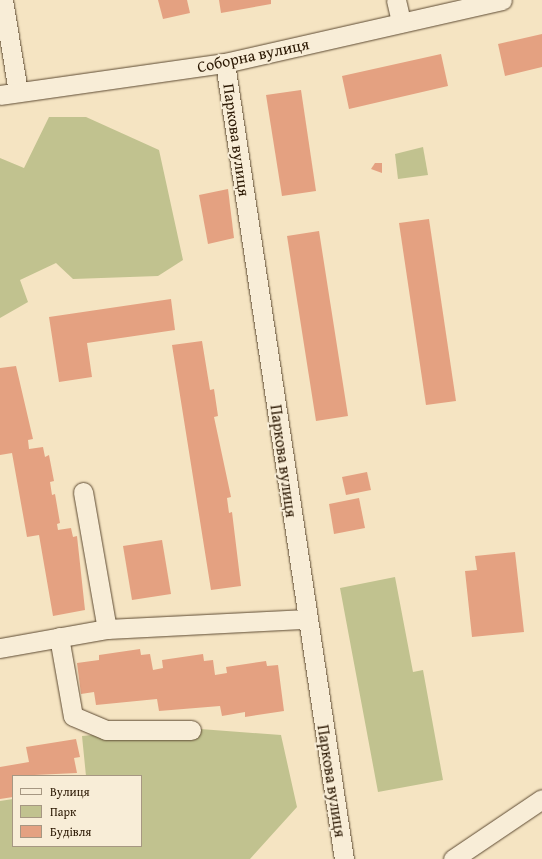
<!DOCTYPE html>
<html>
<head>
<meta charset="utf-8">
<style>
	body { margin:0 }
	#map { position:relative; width:542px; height:859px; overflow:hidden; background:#f5e4c2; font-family:"Gentium Book Plus",serif }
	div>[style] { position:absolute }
	.green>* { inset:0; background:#c1c28f }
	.building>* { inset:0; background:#e4a181 }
	.roads { filter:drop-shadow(0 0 1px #5d4a32) drop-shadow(0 0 1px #5d4a32) }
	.minor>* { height:19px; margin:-9.5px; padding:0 9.5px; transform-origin:9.5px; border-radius:9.5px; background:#f8edd7 }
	span { translate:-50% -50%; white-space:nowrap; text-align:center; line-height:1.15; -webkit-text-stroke:4px #f8edd7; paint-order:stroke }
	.street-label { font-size:16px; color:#2a1702 }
	.legend { position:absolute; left:12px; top:775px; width:130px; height:72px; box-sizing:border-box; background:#f8edd7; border:1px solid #a69782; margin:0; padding:5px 7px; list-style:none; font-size:12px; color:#2a1702 }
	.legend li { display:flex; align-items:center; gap:8px; height:20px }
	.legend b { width:20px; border:1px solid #a69782 }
</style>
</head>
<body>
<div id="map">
	<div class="green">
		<i style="clip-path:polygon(49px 117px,86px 117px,159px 150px,183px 260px,158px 276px,73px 279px,56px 263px,20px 280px,28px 302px,0 318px,0 158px,24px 168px)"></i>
		<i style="clip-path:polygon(423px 147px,428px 175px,398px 179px,395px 154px)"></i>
		<i style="clip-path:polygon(395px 577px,413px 672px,423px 670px,443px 780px,378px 792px,340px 588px)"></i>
		<i style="clip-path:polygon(174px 727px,281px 735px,297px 807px,250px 859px,0 859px,0 801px,13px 799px,13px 846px,141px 846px,141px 776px,86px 776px,82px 736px)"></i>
	</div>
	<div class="building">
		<i style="clip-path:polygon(158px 0,187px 0,190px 13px,163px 19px)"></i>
		<i style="clip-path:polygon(219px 0,271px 0,271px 4px,221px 13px)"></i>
		<i style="clip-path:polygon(542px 34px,542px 67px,505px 76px,498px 44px)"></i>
		<i style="clip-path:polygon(441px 54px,448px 86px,349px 109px,342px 76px)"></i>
		<i style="clip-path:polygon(301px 90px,316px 191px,282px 196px,266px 95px)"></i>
		<i style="clip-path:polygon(375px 163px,382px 163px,382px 173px,371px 169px)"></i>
		<i style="clip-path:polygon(228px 189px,234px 238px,208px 244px,199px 195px)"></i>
		<i style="clip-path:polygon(429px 219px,456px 401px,426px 405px,399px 223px)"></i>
		<i style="clip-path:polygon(319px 231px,348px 416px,316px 421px,287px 236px)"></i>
		<i style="clip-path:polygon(171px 299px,175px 330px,87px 343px,92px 377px,59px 382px,49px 317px)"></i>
		<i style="clip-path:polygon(202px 341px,210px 390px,214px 389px,218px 416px,214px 417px,231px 497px,227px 498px,229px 513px,232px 512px,241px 586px,211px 590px,172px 345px)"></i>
		<i style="clip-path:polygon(16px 366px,33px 439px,28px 440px,29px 449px,43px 447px,45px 457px,49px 455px,54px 481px,50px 482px,52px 495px,55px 494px,60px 523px,57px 524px,58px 530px,71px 528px,73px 537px,77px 536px,85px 610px,53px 616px,39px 535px,27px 537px,12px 453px,0 455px,0 368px)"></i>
		<i style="clip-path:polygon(367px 472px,371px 490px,346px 495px,342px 477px)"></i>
		<i style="clip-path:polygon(359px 498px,365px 528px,334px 534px,329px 504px)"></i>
		<i style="clip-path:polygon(162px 540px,171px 594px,132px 600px,123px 546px)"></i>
		<i style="clip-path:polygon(515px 552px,524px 632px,472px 637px,465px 571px,477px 570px,475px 556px)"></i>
		<i style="clip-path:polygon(140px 649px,141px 655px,150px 654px,153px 670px,163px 668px,162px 660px,203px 654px,204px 661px,213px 660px,215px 675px,227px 673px,226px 667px,266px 661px,267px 666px,278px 665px,284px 711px,245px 717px,245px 712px,222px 716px,220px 706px,159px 711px,157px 699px,96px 705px,94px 692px,81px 694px,77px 663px,99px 660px,99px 655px)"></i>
		<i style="clip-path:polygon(76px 739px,80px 757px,74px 758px,77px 773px,13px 776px,13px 797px,0 799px,0 767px,29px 762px,26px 747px)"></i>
	</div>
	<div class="roads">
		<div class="minor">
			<i style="left:3px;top:0;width:93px;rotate:80.7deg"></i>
			<i style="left:396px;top:0;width:23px;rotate:77deg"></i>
			<i style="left:225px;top:63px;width:805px;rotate:81.5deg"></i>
			<i style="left:0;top:95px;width:227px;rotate:-8.1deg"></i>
			<i style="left:225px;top:63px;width:284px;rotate:-12.8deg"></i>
			<i style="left:83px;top:492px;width:139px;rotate:80.1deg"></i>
			<i style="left:59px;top:637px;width:80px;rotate:80deg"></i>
			<i style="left:73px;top:716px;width:36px;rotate:23deg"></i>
			<i style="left:106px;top:730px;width:85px"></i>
			<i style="left:0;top:648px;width:109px;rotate:-10.1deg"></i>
			<i style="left:107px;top:629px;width:200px;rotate:-2.9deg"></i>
			<i style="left:453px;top:859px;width:107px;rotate:-34deg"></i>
		</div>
	</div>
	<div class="street-label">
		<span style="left:253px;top:55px;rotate:-12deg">Соборна вулиця</span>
		<span style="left:237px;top:140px;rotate:82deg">Паркова вулиця</span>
		<span style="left:284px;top:461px;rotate:82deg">Паркова вулиця</span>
		<span style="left:332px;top:781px;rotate:81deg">Паркова вулиця</span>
	</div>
	<ul class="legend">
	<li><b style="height:5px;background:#f8edd7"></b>Вулиця</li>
	<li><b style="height:11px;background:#c1c28f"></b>Парк</li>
	<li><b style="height:11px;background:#e4a181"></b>Будівля</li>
	</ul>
</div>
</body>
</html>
